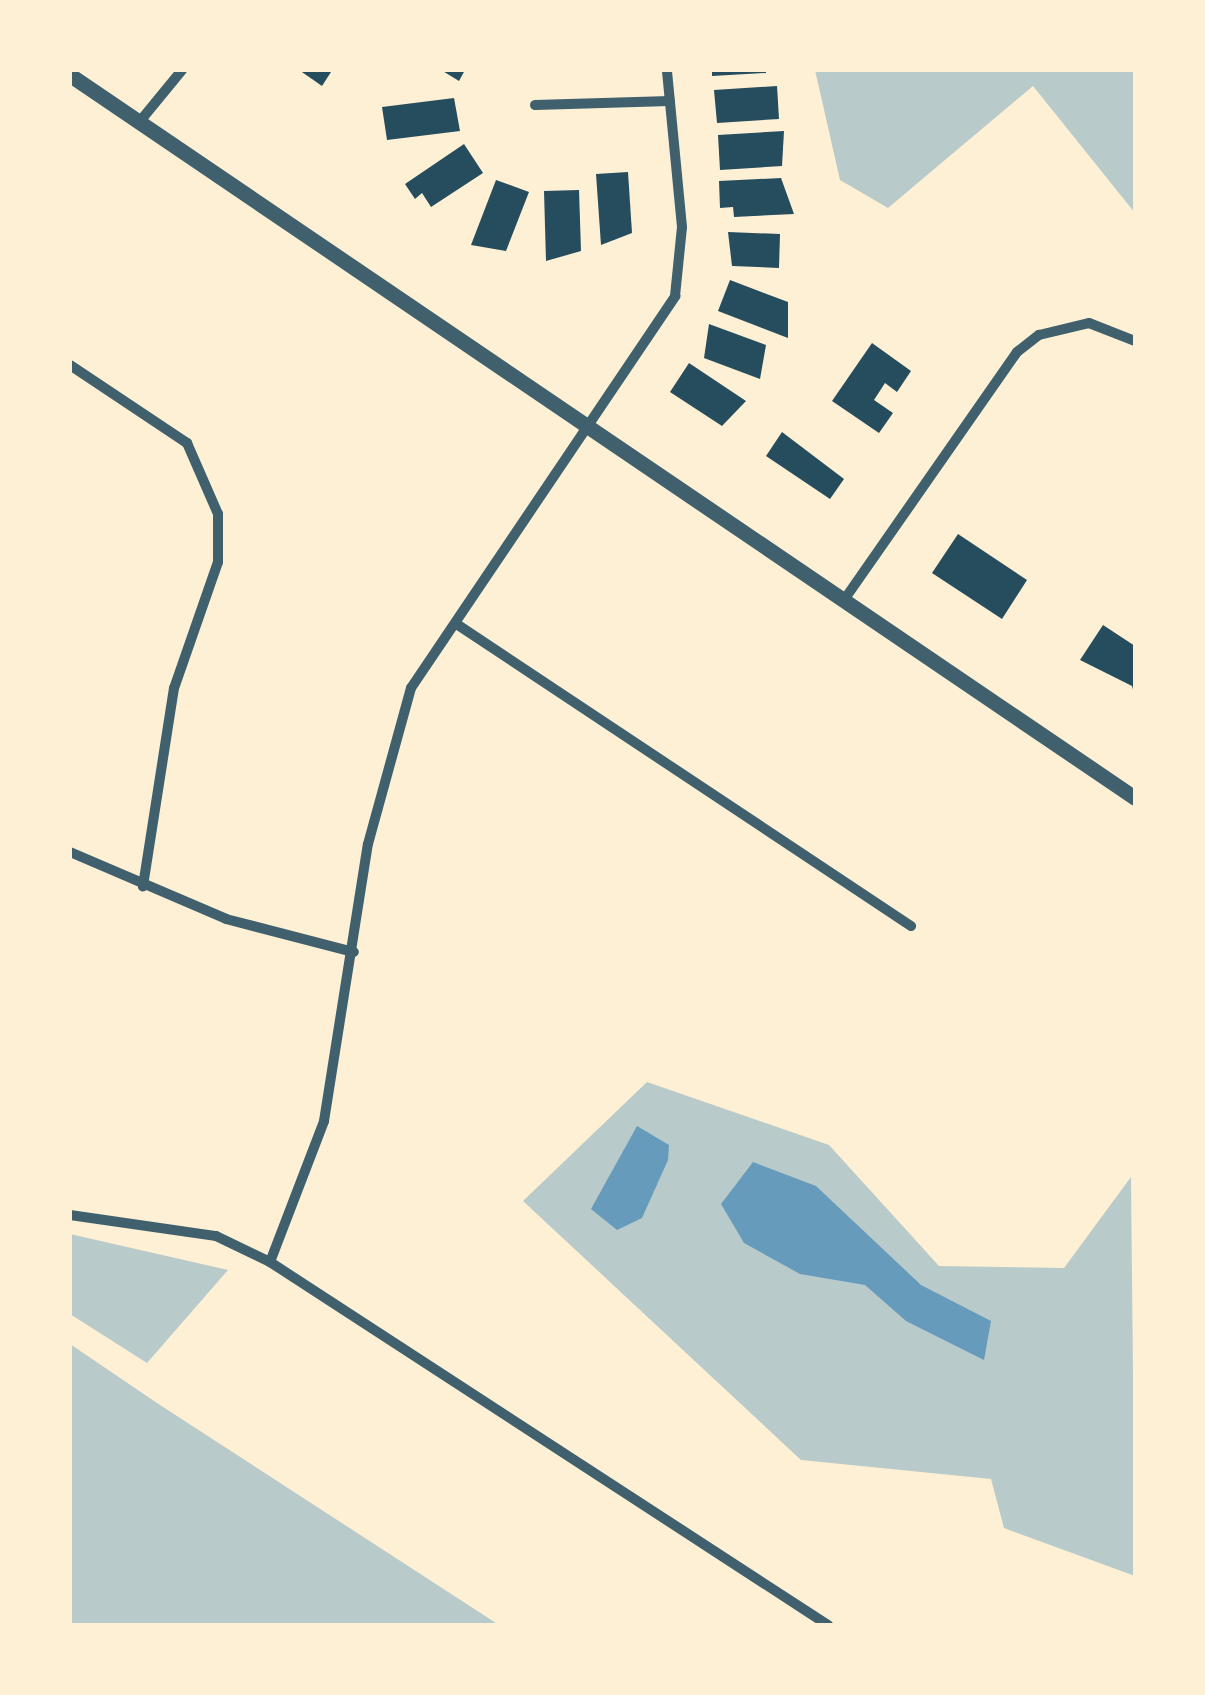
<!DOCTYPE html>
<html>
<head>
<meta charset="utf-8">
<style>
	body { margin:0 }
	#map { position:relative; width:1205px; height:1695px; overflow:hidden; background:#fdf0d5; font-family:"Sofia Sans Condensed",sans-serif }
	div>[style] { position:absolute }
	.green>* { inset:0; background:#b9caca }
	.water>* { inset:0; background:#669bbc }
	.building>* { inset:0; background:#264d5e }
	.minor>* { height:10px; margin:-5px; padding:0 5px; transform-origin:5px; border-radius:5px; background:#3f606c }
	.tertiary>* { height:15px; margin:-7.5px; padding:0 7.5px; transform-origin:7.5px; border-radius:7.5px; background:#3f606c }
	span { translate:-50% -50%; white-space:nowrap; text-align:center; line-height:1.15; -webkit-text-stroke:9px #fdf0d5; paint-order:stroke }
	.frame { position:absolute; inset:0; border:72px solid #fdf0d5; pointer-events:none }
</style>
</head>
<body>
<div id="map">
	<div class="green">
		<i style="clip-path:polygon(815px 70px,1135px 70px,1135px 213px,1033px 86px,888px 208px,840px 180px)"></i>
		<i style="clip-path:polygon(647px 1082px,829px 1145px,939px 1266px,1064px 1268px,1131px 1177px,1135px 1576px,1004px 1528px,991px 1479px,801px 1460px,523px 1201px)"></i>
		<i style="clip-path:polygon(70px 1234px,228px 1270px,147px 1363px,70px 1314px)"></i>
		<i style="clip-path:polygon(70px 1344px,157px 1403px,499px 1625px,70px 1625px)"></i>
	</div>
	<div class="water">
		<i style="clip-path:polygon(637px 1126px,669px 1145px,668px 1160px,642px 1218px,617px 1230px,591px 1209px)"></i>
		<i style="clip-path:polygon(753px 1162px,816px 1186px,921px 1285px,991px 1321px,984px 1360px,906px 1321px,865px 1285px,800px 1274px,744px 1243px,721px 1204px)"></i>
	</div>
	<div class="building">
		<i style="clip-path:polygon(299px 70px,328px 70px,331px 72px,322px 86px)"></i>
		<i style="clip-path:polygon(441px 70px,465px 70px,459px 81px)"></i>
		<i style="clip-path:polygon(712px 70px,766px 70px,766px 73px,712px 76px)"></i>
		<i style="clip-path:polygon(777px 86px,779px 119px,717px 123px,714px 90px)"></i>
		<i style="clip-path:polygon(454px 98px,460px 131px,387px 140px,382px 107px)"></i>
		<i style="clip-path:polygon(784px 131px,782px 166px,720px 170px,718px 135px)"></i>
		<i style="clip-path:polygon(464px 144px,483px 173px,431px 207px,422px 193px,415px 199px,405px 184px)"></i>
		<i style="clip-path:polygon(628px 172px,632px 233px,601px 245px,596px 174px)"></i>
		<i style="clip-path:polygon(781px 178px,794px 214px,734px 217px,733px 207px,720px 208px,719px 181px)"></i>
		<i style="clip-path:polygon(496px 180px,529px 192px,506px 251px,471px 245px)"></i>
		<i style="clip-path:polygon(579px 190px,581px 251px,546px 261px,544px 191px)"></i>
		<i style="clip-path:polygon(728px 232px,780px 234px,779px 268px,732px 266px)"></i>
		<i style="clip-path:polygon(730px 280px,788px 302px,788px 338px,718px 311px)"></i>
		<i style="clip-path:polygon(709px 324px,766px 345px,760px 379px,704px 358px)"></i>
		<i style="clip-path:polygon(872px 343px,911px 371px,897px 392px,885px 383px,874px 400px,893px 413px,879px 433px,832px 401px)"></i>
		<i style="clip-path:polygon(689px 363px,746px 401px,722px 426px,670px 392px)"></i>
		<i style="clip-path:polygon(782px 432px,844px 479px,830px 499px,766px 456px)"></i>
		<i style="clip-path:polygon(958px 534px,1027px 580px,1002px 619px,932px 573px)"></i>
		<i style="clip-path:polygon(1103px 625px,1135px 646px,1135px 697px,1132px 686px,1080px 660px)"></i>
	</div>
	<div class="minor">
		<i style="left:535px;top:105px;width:135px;rotate:-1.7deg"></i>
		<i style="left:141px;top:120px;width:65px;rotate:-50.6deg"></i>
		<i style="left:70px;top:365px;width:141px;rotate:33.7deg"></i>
		<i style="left:187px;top:443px;width:77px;rotate:66.4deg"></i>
		<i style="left:218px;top:514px;width:48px;rotate:90deg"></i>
		<i style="left:218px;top:562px;width:133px;rotate:109.2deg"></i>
		<i style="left:174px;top:688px;width:201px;rotate:98.9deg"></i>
		<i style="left:844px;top:600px;width:302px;rotate:-55.1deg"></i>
		<i style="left:1017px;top:352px;width:28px;rotate:-38deg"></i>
		<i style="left:1039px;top:335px;width:51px;rotate:-13.5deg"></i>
		<i style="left:1089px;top:323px;width:49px;rotate:21.4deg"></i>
		<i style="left:458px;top:625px;width:544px;rotate:33.6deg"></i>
		<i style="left:70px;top:852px;width:170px;rotate:23.2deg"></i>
		<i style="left:226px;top:919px;width:132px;rotate:14.5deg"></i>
		<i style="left:70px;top:1215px;width:148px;rotate:8.2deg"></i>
		<i style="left:216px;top:1236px;width:60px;rotate:25.7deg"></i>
		<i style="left:270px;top:1262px;width:666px;rotate:33.05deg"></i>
		<i style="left:270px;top:1262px;width:151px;rotate:-69deg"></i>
		<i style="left:324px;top:1121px;width:280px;rotate:-81deg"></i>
		<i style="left:368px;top:844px;width:162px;rotate:-74.6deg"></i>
		<i style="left:411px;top:688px;width:473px;rotate:-56deg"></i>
		<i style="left:675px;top:296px;width:69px;rotate:-84.2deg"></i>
		<i style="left:682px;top:227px;width:158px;rotate:-95.5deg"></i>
	</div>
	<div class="tertiary">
		<i style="left:70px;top:75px;width:1287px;rotate:34.17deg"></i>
	</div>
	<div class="frame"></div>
</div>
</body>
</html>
